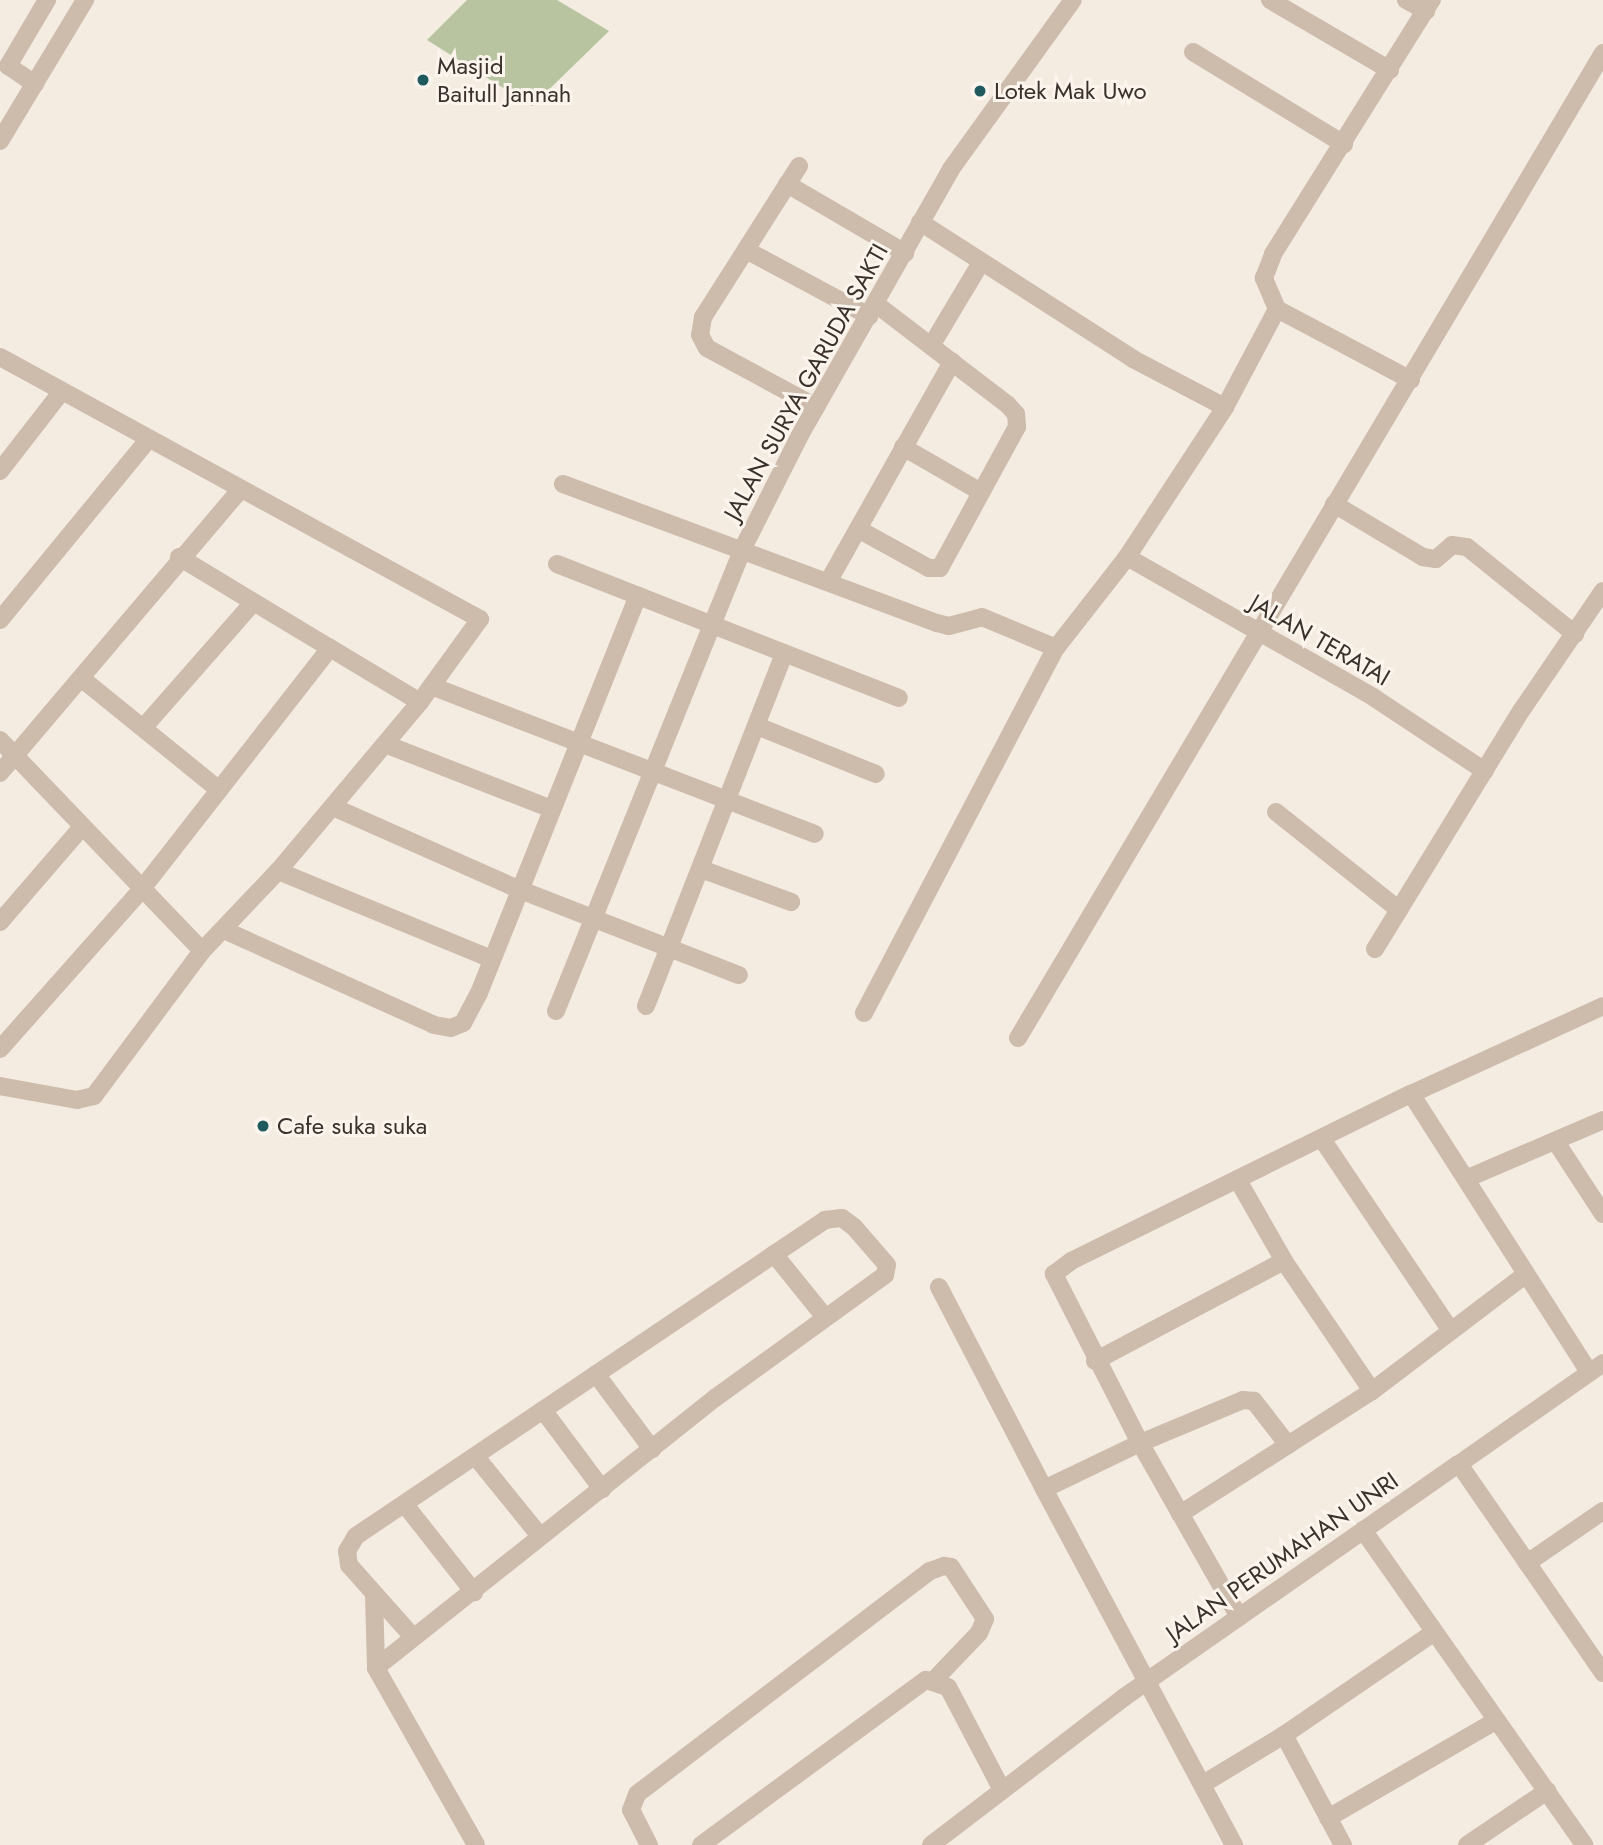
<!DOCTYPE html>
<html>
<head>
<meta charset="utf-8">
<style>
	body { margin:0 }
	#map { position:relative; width:1603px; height:1845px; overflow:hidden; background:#f4ebe1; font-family:Jost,sans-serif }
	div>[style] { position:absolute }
	.green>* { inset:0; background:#b8c4a0 }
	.minor>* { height:18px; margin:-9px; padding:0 9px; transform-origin:9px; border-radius:9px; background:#cdbbac }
	.dots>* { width:19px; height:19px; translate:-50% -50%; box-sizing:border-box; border:4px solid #fbf5ee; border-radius:50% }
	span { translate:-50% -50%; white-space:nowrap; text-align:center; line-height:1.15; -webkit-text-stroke:6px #fbf5ee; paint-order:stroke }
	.poi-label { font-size:24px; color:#3b302b }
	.left { translate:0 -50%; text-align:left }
	.street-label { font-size:24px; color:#3b302b }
</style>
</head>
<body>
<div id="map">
	<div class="green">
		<i style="clip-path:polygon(467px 0,557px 0,609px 31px,532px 106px,427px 40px)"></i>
	</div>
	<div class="minor">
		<i style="left:1270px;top:0;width:139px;rotate:30.3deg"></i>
		<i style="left:1406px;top:0;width:23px;rotate:29deg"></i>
		<i style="left:1193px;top:52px;width:177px;rotate:31.4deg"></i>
		<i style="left:35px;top:84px;width:32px;rotate:-146deg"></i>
		<i style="left:8px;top:66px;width:77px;rotate:-59.4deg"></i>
		<i style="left:0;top:141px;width:165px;rotate:-58.9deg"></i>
		<i style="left:799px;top:166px;width:179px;rotate:122.4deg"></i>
		<i style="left:703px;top:317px;width:18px;rotate:99deg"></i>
		<i style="left:700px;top:335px;width:15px;rotate:62deg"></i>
		<i style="left:707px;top:348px;width:124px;rotate:28.4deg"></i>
		<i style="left:787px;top:184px;width:137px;rotate:30.3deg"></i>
		<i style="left:920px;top:222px;width:253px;rotate:32.7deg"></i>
		<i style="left:1133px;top:359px;width:104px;rotate:27.6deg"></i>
		<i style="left:746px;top:250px;width:140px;rotate:28.2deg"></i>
		<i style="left:931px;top:346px;width:96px;rotate:-59.1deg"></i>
		<i style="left:0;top:357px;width:547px;rotate:28.63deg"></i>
		<i style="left:480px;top:619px;width:102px;rotate:125.9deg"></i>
		<i style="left:1411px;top:380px;width:152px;rotate:-152.1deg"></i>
		<i style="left:1277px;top:309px;width:34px;rotate:-113deg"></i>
		<i style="left:1264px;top:278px;width:26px;rotate:-69deg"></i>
		<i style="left:1273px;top:254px;width:300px;rotate:-58deg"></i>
		<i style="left:903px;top:447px;width:90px;rotate:30deg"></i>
		<i style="left:0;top:471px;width:101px;rotate:-52.2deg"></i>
		<i style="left:563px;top:484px;width:399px;rotate:20.4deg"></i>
		<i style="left:937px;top:623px;width:12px;rotate:14deg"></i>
		<i style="left:949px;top:626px;width:34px;rotate:-15deg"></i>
		<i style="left:982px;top:617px;width:80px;rotate:22.7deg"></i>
		<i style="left:1334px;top:504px;width:104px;rotate:30.8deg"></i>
		<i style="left:1423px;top:557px;width:13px;rotate:9deg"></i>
		<i style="left:1436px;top:559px;width:21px;rotate:-41deg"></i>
		<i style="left:1452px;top:545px;width:15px;rotate:8deg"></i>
		<i style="left:1467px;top:547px;width:139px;rotate:38.9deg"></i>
		<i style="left:858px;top:529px;width:81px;rotate:28.8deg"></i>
		<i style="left:929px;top:568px;width:11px"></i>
		<i style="left:940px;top:568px;width:161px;rotate:-61.4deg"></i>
		<i style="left:1017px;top:427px;width:13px;rotate:-94deg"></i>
		<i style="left:1016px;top:414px;width:12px;rotate:-132deg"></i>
		<i style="left:1008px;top:405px;width:166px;rotate:-142.6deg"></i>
		<i style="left:179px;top:557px;width:176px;rotate:31.1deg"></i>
		<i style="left:1127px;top:557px;width:283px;rotate:29.6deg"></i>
		<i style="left:1373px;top:697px;width:134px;rotate:33.5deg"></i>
		<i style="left:557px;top:564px;width:367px;rotate:21.4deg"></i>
		<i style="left:828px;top:582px;width:253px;rotate:-60.6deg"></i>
		<i style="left:0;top:620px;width:233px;rotate:-50.6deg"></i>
		<i style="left:81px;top:678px;width:175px;rotate:39deg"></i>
		<i style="left:434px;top:687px;width:408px;rotate:21.1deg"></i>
		<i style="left:757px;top:726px;width:128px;rotate:22deg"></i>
		<i style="left:143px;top:728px;width:167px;rotate:-48.7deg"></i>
		<i style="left:0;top:740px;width:292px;rotate:46.2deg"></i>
		<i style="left:385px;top:744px;width:179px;rotate:21.3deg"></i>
		<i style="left:0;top:773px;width:370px;rotate:-49.7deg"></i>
		<i style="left:333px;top:807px;width:202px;rotate:23.9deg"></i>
		<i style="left:518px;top:889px;width:237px;rotate:21.3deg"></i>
		<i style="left:1276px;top:812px;width:157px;rotate:38.5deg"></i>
		<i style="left:701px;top:869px;width:96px;rotate:20.1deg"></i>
		<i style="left:278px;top:871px;width:231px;rotate:22.4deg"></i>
		<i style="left:0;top:922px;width:125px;rotate:-49.2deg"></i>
		<i style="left:224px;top:930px;width:230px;rotate:24.3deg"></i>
		<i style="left:434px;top:1025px;width:17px;rotate:10deg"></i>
		<i style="left:451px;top:1028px;width:13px;rotate:-23deg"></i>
		<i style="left:463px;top:1023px;width:34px;rotate:-62deg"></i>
		<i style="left:479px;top:993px;width:428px;rotate:-68.2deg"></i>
		<i style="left:1375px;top:949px;width:279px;rotate:-58.5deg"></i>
		<i style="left:1521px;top:711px;width:145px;rotate:-55.7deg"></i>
		<i style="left:646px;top:1006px;width:379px;rotate:-68.6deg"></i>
		<i style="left:556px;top:1011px;width:499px;rotate:-68deg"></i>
		<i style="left:743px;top:548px;width:127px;rotate:-63.2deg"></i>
		<i style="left:800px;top:435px;width:306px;rotate:-60.4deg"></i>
		<i style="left:951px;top:169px;width:208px;rotate:-54.2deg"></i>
		<i style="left:864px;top:1013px;width:412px;rotate:-62.3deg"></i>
		<i style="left:1056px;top:648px;width:115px;rotate:-52deg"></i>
		<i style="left:1127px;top:557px;width:179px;rotate:-56.8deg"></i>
		<i style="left:1225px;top:407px;width:111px;rotate:-62deg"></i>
		<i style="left:1018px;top:1038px;width:1146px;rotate:-59.29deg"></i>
		<i style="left:0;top:1049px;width:213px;rotate:-48.4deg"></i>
		<i style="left:141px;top:890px;width:307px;rotate:-52deg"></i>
		<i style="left:330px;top:648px;width:105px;rotate:31deg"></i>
		<i style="left:420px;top:702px;width:221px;rotate:130deg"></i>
		<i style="left:278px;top:871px;width:110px;rotate:133.5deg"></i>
		<i style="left:202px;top:951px;width:181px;rotate:126.7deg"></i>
		<i style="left:94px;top:1096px;width:17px;rotate:167deg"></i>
		<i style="left:77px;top:1100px;width:78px;rotate:-169.7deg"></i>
		<i style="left:1322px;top:1139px;width:231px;rotate:56.1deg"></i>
		<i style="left:1556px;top:1142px;width:86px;rotate:56.9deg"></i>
		<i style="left:1468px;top:1178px;width:147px;rotate:-23.2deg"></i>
		<i style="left:1239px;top:1182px;width:91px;rotate:60.3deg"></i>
		<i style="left:1284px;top:1261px;width:157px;rotate:55.9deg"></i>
		<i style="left:1372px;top:1391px;width:100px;rotate:147.3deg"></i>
		<i style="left:774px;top:1254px;width:80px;rotate:51.1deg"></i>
		<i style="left:939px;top:1287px;width:228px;rotate:62.5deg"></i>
		<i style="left:1095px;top:1361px;width:214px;rotate:-27.9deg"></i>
		<i style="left:1589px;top:1372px;width:330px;rotate:-122.6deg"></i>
		<i style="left:1411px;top:1094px;width:211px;rotate:-24.6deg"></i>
		<i style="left:596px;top:1374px;width:94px;rotate:53.3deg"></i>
		<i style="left:1372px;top:1391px;width:193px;rotate:-37.2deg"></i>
		<i style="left:543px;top:1410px;width:99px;rotate:53.2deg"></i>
		<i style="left:476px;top:1457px;width:102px;rotate:51deg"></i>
		<i style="left:1459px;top:1464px;width:176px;rotate:-35deg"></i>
		<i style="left:406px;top:1506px;width:110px;rotate:51.7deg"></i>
		<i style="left:1180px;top:1514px;width:128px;rotate:-32.6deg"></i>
		<i style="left:1288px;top:1445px;width:56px;rotate:-127.7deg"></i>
		<i style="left:1254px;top:1401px;width:11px;rotate:-175deg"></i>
		<i style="left:1243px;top:1400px;width:112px;rotate:157.3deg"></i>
		<i style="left:1140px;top:1443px;width:106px;rotate:154.4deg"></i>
		<i style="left:1044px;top:1489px;width:404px;rotate:61.9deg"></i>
		<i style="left:1363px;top:1530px;width:385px;rotate:54.9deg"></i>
		<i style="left:1527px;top:1563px;width:92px;rotate:-34.4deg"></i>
		<i style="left:374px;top:1595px;width:73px;rotate:88.4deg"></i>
		<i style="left:1239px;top:1617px;width:200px;rotate:-119.6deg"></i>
		<i style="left:1140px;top:1443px;width:190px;rotate:-117deg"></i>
		<i style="left:1054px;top:1274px;width:21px;rotate:-37deg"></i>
		<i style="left:1071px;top:1261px;width:379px;rotate:-26.2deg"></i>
		<i style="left:413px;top:1637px;width:96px;rotate:-131.6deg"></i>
		<i style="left:349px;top:1565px;width:14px;rotate:-98deg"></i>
		<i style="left:347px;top:1551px;width:17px;rotate:-59deg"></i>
		<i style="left:356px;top:1536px;width:566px;rotate:-33.97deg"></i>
		<i style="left:825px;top:1220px;width:17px;rotate:-7deg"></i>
		<i style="left:842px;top:1218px;width:15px;rotate:37deg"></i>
		<i style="left:854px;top:1227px;width:50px;rotate:49deg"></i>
		<i style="left:887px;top:1265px;width:10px;rotate:101deg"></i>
		<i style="left:885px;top:1275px;width:210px;rotate:144.1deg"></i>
		<i style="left:715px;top:1398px;width:433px;rotate:141.5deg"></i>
		<i style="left:376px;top:1668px;width:203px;rotate:60.5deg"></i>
		<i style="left:1284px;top:1735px;width:125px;rotate:61.8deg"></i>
		<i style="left:1203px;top:1784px;width:95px;rotate:-31.2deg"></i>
		<i style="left:1284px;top:1735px;width:181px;rotate:-34.4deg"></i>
		<i style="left:1328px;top:1818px;width:195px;rotate:-30.1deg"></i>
		<i style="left:649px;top:1845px;width:39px;rotate:-117deg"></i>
		<i style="left:631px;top:1810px;width:17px;rotate:-69deg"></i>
		<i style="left:637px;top:1794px;width:368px;rotate:-37.3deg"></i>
		<i style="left:930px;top:1571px;width:15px;rotate:-20deg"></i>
		<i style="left:944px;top:1566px;width:7px;rotate:8deg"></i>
		<i style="left:951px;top:1567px;width:62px;rotate:56.8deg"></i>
		<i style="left:985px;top:1619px;width:15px;rotate:113deg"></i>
		<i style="left:979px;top:1633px;width:65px;rotate:133.8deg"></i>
		<i style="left:701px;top:1845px;width:279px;rotate:-36.3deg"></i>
		<i style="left:926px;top:1680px;width:23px;rotate:18deg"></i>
		<i style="left:948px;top:1687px;width:116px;rotate:62.3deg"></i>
		<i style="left:931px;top:1845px;width:242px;rotate:-37.4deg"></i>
		<i style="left:1123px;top:1698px;width:409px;rotate:-34.9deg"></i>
		<i style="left:1459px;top:1464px;width:254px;rotate:55.4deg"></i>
		<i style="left:1467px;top:1845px;width:97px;rotate:-34deg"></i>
	</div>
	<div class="dots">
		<i style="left:423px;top:80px;background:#1f5a5e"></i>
		<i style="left:980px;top:91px;background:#1f5a5e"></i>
		<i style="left:263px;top:1126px;background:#1f5a5e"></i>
	</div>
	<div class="poi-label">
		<span class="left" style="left:437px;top:80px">Masjid<br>Baitull Jannah</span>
		<span class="left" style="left:994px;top:91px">Lotek Mak Uwo</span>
		<span class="left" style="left:277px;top:1126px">Cafe suka suka</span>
	</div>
	<div class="street-label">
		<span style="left:806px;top:382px;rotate:-61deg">JALAN SURYA GARUDA SAKTI</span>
		<span style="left:1320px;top:640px;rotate:30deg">JALAN TERATAI</span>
		<span style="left:1282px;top:1557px;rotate:-35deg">JALAN PERUMAHAN UNRI</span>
	</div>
</div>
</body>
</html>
